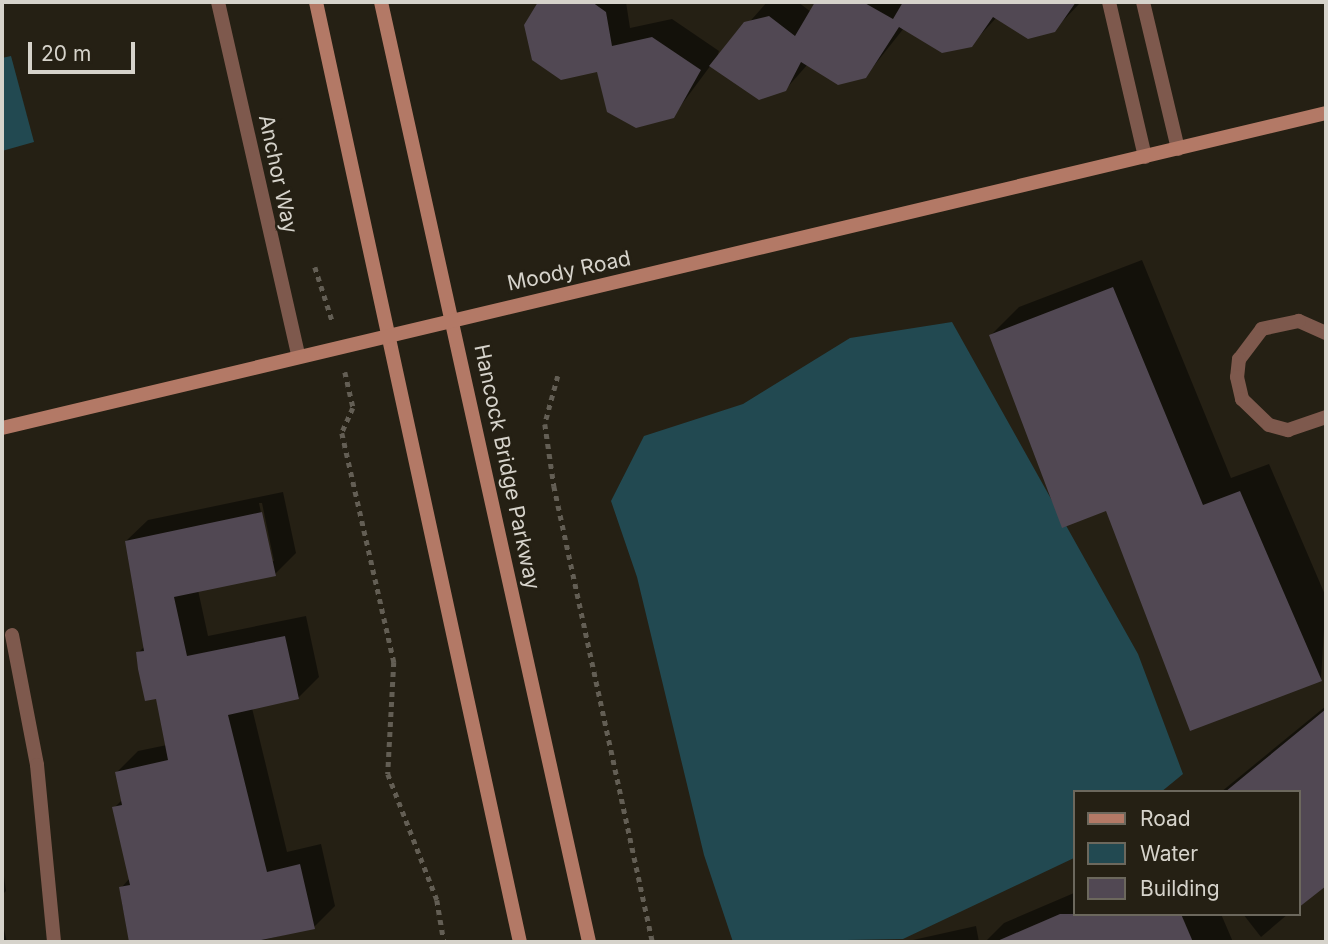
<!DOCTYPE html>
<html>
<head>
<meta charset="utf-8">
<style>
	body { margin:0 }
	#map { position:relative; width:1328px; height:944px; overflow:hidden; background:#252014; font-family:Inter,sans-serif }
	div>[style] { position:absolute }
	.water>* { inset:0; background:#224951 }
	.shadow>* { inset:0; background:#0007 }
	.building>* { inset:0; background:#514853 }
	.path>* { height:4.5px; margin-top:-2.25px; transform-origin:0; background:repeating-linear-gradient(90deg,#635e54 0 5px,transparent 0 10px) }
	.lane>* { height:14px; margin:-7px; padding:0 7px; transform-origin:7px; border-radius:7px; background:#7e594d }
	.street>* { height:14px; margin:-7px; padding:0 7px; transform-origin:7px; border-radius:7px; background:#7e594d }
	.secondary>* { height:14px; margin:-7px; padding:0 7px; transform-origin:7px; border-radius:7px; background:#b37966 }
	span { translate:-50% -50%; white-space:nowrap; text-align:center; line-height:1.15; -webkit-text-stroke:5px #252014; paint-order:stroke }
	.street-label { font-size:21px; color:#d6d3cb }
	.frame { position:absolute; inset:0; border:4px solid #d6d3cb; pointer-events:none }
	.legend { position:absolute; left:1073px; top:790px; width:228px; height:126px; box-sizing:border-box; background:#252014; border:2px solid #6c685d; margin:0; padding:9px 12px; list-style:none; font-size:21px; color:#d6d3cb }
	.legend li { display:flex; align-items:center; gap:14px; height:35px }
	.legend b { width:35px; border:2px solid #6c685d }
	.scale { position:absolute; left:28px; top:42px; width:107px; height:32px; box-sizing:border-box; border:4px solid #d6d3cb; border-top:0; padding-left:9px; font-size:21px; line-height:24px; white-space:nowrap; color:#d6d3cb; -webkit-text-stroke:5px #252014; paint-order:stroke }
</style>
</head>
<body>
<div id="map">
	<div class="water">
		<i style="clip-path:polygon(11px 56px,34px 142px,2px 151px,2px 58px)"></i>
		<i style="clip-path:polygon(952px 322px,1138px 654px,1183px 774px,1161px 792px,1074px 792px,1074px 858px,903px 939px,733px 942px,704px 855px,637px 577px,611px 501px,644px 436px,743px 404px,850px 338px)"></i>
	</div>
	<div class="shadow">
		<i style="clip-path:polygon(541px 2px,626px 2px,630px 28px,672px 19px,719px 51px,716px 60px,767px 2px,798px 2px,811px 12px,817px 2px,1081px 2px,1054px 30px,997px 17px,971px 45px,904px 28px,865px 77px,808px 64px,785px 90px,711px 65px,673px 116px,526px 25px)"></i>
		<i style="clip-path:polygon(1142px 260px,1231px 478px,1269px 464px,1326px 597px,1321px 679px,1107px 508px,991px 335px,1019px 307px)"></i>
		<i style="clip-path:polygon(evenodd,283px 492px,296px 553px,275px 574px,198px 590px,208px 636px,306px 616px,319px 677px,298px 698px,252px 708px,287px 852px,321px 844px,335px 906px,314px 927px,256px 942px,131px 942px,122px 904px,121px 888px,130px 878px,114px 808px,122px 800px,117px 772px,138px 751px,167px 745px,157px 697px,138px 653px,145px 646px,126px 541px,148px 520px,283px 492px,259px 503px,262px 503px,274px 561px,271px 561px,259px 503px)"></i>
		<i style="clip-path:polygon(1326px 706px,1326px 883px,1298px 906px,1298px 792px,1221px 792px)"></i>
		<i style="clip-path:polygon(2px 862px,6px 891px,2px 895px)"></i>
		<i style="clip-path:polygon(1074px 893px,1074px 914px,1221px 914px,1233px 942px,985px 942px,1004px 923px)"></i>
		<i style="clip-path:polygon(1243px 914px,1288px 914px,1261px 937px)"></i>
		<i style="clip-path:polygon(2px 921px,7px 942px,2px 942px)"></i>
		<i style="clip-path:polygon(976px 926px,979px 942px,904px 942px)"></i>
	</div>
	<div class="building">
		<i style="clip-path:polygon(538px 2px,592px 2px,606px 12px,612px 46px,652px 37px,701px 70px,674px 118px,636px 128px,607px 112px,597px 72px,561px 80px,532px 60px,524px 25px)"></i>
		<i style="clip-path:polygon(815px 2px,863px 2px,893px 19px,903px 2px,1076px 2px,1055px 32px,1028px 39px,993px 17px,972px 47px,942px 53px,899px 27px,866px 78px,838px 85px,801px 62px,786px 91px,759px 100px,709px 66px,744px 22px,769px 16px,795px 36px)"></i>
		<i style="clip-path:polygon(1113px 287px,1203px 505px,1240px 491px,1322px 681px,1190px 731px,1106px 511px,1062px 528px,989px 335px)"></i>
		<i style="clip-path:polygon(262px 512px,276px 576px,174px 597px,187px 656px,285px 636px,299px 699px,228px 715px,267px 872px,300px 864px,315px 929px,252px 942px,129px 942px,119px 887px,130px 885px,112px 807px,122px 805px,115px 772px,168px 760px,156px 699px,145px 701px,138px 669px,136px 652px,144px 651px,125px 541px)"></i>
		<i style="clip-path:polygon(1326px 709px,1326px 886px,1298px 908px,1298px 792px,1225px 792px)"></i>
		<i style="clip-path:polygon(1060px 914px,1181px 914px,1193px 942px,995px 942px)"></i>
	</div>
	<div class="path">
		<i style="left:315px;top:267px;width:59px;rotate:72.2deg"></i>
		<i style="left:345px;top:372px;width:37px;rotate:77deg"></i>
		<i style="left:353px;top:408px;width:27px;rotate:114deg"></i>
		<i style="left:342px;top:433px;width:235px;rotate:77.2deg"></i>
		<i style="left:394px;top:662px;width:112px;rotate:93.1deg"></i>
		<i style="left:388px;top:774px;width:135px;rotate:68.7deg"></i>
		<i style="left:437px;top:900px;width:43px;rotate:80.5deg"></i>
		<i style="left:558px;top:376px;width:50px;rotate:105.2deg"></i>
		<i style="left:545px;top:424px;width:63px;rotate:81.7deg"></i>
		<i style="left:554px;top:486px;width:467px;rotate:77.8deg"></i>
	</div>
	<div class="lane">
		<i style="left:1109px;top:2px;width:159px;rotate:76.9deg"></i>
		<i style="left:1143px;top:2px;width:151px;rotate:76.6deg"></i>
	</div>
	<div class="street">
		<i style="left:218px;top:2px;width:362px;rotate:77.2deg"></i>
		<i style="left:1326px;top:333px;width:30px;rotate:-156deg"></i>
		<i style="left:1299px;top:321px;width:38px;rotate:168deg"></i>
		<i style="left:1262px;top:329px;width:38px;rotate:127deg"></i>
		<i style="left:1239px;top:359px;width:18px;rotate:96deg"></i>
		<i style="left:1237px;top:377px;width:23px;rotate:77deg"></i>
		<i style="left:1242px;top:399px;width:37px;rotate:44deg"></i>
		<i style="left:1269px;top:425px;width:20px;rotate:15deg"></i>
		<i style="left:1288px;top:430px;width:40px;rotate:-18.9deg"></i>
		<i style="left:12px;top:635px;width:132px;rotate:79.1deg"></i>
		<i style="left:37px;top:765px;width:178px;rotate:84.5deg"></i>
	</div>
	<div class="secondary">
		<i style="left:316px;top:2px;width:962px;rotate:77.76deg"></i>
		<i style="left:381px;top:2px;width:963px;rotate:77.52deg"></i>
		<i style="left:2px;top:428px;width:1361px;rotate:-13.38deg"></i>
	</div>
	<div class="street-label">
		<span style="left:278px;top:174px;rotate:78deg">Anchor Way</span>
		<span style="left:569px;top:271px;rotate:-12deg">Moody Road</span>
		<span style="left:507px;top:467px;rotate:78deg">Hancock Bridge Parkway</span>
	</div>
	<div class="frame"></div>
	<ul class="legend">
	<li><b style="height:9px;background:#b37966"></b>Road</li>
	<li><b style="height:19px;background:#224951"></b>Water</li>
	<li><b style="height:19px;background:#514853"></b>Building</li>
	</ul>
	<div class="scale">20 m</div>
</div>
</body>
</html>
